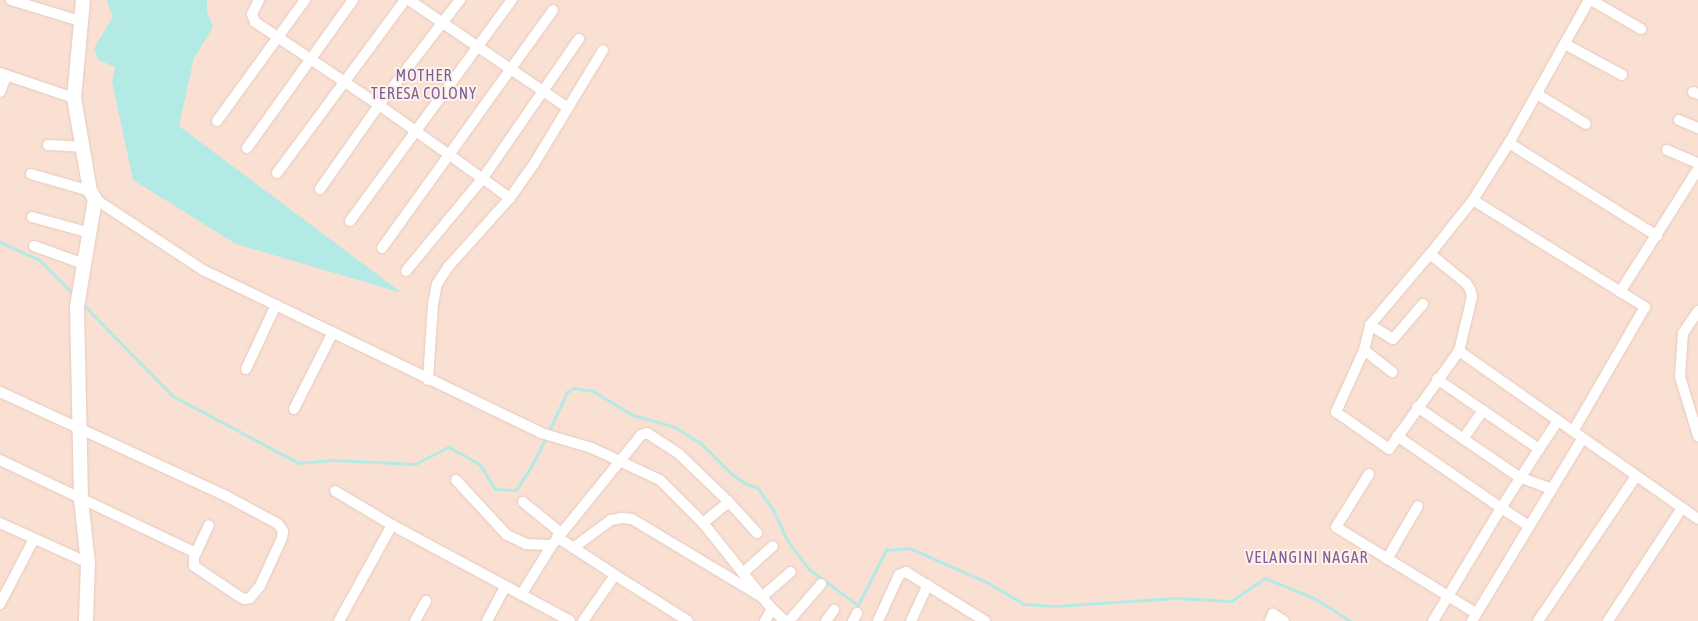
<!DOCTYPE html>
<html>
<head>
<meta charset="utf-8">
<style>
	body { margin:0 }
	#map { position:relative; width:1698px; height:621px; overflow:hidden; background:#feede1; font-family:"Asap Condensed",sans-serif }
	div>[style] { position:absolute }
	.residential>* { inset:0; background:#f9e0d2 }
	.water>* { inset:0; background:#b4eae6 }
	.stream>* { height:2.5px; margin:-1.25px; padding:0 1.25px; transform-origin:1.25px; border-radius:1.25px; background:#b4eae6 }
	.roads { filter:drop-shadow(0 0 1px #e5c9bf) drop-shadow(0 0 1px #e5c9bf) }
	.street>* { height:10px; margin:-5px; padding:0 5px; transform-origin:5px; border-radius:5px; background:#fff }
	.secondary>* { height:14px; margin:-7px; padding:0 7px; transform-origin:7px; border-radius:7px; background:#fff }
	span { translate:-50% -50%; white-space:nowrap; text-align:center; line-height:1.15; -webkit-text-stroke:4px #fff2ea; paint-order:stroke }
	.neighbourhood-label { font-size:16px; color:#7c609c; letter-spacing:1px }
</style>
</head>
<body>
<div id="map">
	<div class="residential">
		<i style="clip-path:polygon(0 0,1698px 0,1698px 621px,0 621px)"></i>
	</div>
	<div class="water">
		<i style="clip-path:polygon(108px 0,207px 0,207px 12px,213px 27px,194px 58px,179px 126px,402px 293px,236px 244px,133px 180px,112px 82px,115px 67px,98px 60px,94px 48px,113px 17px,107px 2px)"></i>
	</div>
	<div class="stream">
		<i style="left:0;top:242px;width:44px;rotate:24.2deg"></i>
		<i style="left:40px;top:260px;width:49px;rotate:45.8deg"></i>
		<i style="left:83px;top:304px;width:129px;rotate:45.6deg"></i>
		<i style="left:173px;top:396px;width:143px;rotate:28deg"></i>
		<i style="left:299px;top:463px;width:34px;rotate:-5deg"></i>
		<i style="left:333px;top:460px;width:82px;rotate:2.8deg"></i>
		<i style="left:415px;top:464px;width:38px;rotate:-27deg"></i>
		<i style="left:449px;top:447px;width:35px;rotate:29deg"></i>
		<i style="left:480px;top:464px;width:29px;rotate:59deg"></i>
		<i style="left:495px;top:489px;width:21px;rotate:3deg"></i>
		<i style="left:516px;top:490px;width:30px;rotate:-57deg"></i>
		<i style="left:532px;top:465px;width:30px;rotate:-63deg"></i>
		<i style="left:548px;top:433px;width:45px;rotate:-65.1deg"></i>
		<i style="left:567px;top:392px;width:8px;rotate:-30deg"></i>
		<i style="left:574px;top:388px;width:19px;rotate:9deg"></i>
		<i style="left:593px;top:391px;width:47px;rotate:31deg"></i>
		<i style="left:633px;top:415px;width:44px;rotate:15.9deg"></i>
		<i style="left:675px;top:427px;width:32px;rotate:32deg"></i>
		<i style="left:702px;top:444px;width:41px;rotate:45deg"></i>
		<i style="left:731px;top:473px;width:17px;rotate:36deg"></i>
		<i style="left:745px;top:483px;width:14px;rotate:21deg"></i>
		<i style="left:758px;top:488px;width:28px;rotate:55deg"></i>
		<i style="left:774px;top:511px;width:33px;rotate:65deg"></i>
		<i style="left:788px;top:541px;width:35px;rotate:53deg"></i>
		<i style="left:809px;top:569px;width:61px;rotate:36.3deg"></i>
		<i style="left:858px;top:605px;width:62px;rotate:-63deg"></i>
		<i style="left:886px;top:550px;width:23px;rotate:-5deg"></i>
		<i style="left:909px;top:548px;width:85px;rotate:23.6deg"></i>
		<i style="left:987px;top:582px;width:43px;rotate:30.7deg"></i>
		<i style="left:1024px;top:604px;width:32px;rotate:4deg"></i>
		<i style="left:1056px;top:606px;width:120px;rotate:-3.8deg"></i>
		<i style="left:1176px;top:598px;width:55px;rotate:3.1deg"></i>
		<i style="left:1231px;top:601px;width:41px;rotate:-34.1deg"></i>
		<i style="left:1265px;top:578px;width:53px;rotate:22.2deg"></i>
		<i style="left:1314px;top:598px;width:44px;rotate:31.9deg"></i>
	</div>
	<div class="roads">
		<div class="street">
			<i style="left:11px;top:0;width:72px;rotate:16.9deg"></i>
			<i style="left:259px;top:0;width:16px;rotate:117deg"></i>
			<i style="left:252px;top:14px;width:9px;rotate:69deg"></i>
			<i style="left:255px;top:22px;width:149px;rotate:33.8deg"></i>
			<i style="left:379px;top:105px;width:161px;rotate:35.4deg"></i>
			<i style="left:409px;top:0;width:192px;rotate:34.2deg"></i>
			<i style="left:1589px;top:0;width:164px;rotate:119.2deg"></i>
			<i style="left:1509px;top:143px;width:67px;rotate:122.3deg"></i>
			<i style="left:1473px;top:200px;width:69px;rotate:128.5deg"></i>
			<i style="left:1430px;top:254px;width:46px;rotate:38.9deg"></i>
			<i style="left:1466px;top:283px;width:7px;rotate:56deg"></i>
			<i style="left:1470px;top:289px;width:8px;rotate:76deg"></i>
			<i style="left:1472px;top:297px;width:56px;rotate:103.5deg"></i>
			<i style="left:1459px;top:351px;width:292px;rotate:35.1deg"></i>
			<i style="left:1591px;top:0;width:58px;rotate:30.1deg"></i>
			<i style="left:1565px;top:44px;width:65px;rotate:28.5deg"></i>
			<i style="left:0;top:73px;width:78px;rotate:18.7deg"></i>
			<i style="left:0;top:92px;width:18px;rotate:-68deg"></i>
			<i style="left:1693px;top:92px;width:5px;rotate:22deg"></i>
			<i style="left:1537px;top:94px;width:57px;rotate:31.5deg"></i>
			<i style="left:1679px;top:120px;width:21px;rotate:23deg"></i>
			<i style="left:217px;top:121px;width:150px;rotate:-54deg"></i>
			<i style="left:1509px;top:143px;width:175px;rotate:32.1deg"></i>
			<i style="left:48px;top:145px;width:34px;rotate:3deg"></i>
			<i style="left:247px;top:148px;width:182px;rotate:-54.4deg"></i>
			<i style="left:1667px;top:150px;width:34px;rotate:23deg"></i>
			<i style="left:277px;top:173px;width:215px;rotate:-53.5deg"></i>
			<i style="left:31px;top:174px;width:61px;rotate:16.1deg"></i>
			<i style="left:320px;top:189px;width:103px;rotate:-54.9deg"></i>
			<i style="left:379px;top:105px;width:133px;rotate:-52.4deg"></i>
			<i style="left:95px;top:199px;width:129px;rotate:33.3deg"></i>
			<i style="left:203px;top:270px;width:375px;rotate:25.7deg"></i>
			<i style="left:541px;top:433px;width:53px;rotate:16.4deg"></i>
			<i style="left:592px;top:448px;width:75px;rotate:25.2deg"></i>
			<i style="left:660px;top:480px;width:61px;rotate:45deg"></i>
			<i style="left:703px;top:523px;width:110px;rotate:51.3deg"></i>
			<i style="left:772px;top:609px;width:14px;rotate:120deg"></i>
			<i style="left:1473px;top:200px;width:203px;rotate:31.9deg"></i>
			<i style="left:1645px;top:307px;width:143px;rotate:120.1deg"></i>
			<i style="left:32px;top:217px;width:60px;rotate:15.4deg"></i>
			<i style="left:350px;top:221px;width:274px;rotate:-53.8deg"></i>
			<i style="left:34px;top:246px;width:53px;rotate:19.8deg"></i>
			<i style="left:382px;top:248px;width:293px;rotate:-54.3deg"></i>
			<i style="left:406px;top:271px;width:121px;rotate:-50.4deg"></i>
			<i style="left:483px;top:178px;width:169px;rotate:-55.4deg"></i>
			<i style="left:1620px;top:292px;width:146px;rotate:-57.6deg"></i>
			<i style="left:1423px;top:304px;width:46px;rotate:130.6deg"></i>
			<i style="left:1393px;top:339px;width:27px;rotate:-149deg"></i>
			<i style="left:1370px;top:325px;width:26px;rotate:103deg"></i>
			<i style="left:1364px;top:350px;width:68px;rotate:114.3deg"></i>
			<i style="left:1336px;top:412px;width:65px;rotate:34.9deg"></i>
			<i style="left:1389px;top:449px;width:120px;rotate:-54.5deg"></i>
			<i style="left:1698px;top:311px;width:27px;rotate:124deg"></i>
			<i style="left:1683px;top:333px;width:44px;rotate:93.9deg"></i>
			<i style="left:1680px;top:377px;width:62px;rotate:73deg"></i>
			<i style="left:1370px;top:325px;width:93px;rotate:-49.8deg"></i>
			<i style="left:1364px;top:350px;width:36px;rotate:38deg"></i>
			<i style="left:246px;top:369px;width:71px;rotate:-64.9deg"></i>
			<i style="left:1437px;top:379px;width:124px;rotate:34.5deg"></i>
			<i style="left:1539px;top:449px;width:34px;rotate:-56deg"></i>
			<i style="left:428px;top:380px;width:76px;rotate:-86.2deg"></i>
			<i style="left:433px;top:304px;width:20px;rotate:-79deg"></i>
			<i style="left:437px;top:284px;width:20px;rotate:-57deg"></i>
			<i style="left:448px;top:267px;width:93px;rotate:-48.1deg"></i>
			<i style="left:510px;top:198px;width:42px;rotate:-54.8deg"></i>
			<i style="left:534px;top:164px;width:133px;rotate:-58.8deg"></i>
			<i style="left:0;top:392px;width:249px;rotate:24.7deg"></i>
			<i style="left:226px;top:496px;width:59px;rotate:28.3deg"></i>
			<i style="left:278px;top:524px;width:9px;rotate:54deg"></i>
			<i style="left:283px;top:531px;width:7px;rotate:98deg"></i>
			<i style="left:282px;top:538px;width:53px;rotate:114.6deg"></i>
			<i style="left:260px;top:586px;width:16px;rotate:130deg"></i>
			<i style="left:250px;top:598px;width:6px;rotate:171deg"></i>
			<i style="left:244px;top:599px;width:8px;rotate:-150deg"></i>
			<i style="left:237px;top:595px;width:52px;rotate:-146deg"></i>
			<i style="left:194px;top:566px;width:9px;rotate:-90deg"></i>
			<i style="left:194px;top:557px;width:35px;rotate:-65deg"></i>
			<i style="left:1417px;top:407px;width:124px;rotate:34.5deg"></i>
			<i style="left:1519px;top:477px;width:35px;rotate:20deg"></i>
			<i style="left:294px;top:409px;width:86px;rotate:-63.1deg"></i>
			<i style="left:1397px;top:436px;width:126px;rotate:34.7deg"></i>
			<i style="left:1501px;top:508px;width:132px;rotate:121deg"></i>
			<i style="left:1463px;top:439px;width:35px;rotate:-55deg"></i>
			<i style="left:0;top:460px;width:217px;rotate:25.4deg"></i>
			<i style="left:1369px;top:474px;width:62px;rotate:121.9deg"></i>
			<i style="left:1336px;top:527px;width:164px;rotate:31.6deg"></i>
			<i style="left:456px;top:480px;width:75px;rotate:47.2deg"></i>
			<i style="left:507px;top:535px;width:21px;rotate:25deg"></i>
			<i style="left:526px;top:544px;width:26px;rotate:2deg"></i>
			<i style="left:552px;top:545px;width:141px;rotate:-51deg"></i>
			<i style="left:641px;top:435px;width:6px;rotate:-18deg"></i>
			<i style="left:647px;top:433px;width:37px;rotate:33deg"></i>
			<i style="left:678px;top:453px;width:71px;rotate:43.9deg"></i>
			<i style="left:335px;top:491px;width:66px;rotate:30.8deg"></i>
			<i style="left:392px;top:525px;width:202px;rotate:28.3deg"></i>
			<i style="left:523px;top:502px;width:49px;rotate:39.2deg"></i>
			<i style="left:0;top:523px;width:97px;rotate:24.4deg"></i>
			<i style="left:703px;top:523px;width:33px;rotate:-39deg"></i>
			<i style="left:729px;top:502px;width:42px;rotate:47.9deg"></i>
			<i style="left:1529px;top:526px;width:33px;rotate:-147deg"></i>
			<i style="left:1501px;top:508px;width:70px;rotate:-57.2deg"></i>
			<i style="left:557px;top:537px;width:69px;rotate:33.2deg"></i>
			<i style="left:615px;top:575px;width:56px;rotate:124.8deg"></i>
			<i style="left:573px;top:548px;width:47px;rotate:-36.4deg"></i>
			<i style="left:611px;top:520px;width:10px;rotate:-11deg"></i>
			<i style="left:621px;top:518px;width:11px;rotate:5deg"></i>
			<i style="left:632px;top:519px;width:152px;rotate:31deg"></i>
			<i style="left:762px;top:597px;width:38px;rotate:-41deg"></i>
			<i style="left:1387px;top:559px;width:61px;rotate:-59.7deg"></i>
			<i style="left:743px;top:573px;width:40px;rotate:-42deg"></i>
			<i style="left:615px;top:575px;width:86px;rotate:32.2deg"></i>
			<i style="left:521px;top:595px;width:59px;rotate:-58.2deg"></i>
			<i style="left:0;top:604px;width:73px;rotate:-62.4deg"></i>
			<i style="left:772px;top:609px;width:18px;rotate:43deg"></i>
			<i style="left:339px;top:621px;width:110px;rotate:-61.1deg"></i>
			<i style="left:415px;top:621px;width:23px;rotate:-61deg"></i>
			<i style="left:487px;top:621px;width:38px;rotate:-62deg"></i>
			<i style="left:789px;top:621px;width:49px;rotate:-49.1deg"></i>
			<i style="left:826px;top:621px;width:14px;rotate:-54deg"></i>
			<i style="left:853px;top:621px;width:9px;rotate:-63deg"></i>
			<i style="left:878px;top:621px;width:51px;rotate:-65.5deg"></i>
			<i style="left:899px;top:575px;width:8px;rotate:-23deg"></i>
			<i style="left:906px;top:572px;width:93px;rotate:31.8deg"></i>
			<i style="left:911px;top:621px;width:40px;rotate:-65deg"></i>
			<i style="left:1270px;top:621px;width:8px;rotate:-67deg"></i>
			<i style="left:1273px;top:614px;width:13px;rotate:32deg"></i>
			<i style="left:1472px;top:621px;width:214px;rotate:-58.8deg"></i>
			<i style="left:1538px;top:621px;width:175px;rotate:-55.9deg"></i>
			<i style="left:1608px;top:621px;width:135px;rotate:-56.8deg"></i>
		</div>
		<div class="secondary">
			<i style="left:83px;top:0;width:98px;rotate:95.2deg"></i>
			<i style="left:74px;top:98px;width:94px;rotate:80.2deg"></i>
			<i style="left:90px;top:191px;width:9px;rotate:58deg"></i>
			<i style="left:95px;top:199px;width:109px;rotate:99.5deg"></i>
			<i style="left:77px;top:307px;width:192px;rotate:88.8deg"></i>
			<i style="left:81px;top:499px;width:64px;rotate:83.8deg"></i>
			<i style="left:88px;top:563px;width:58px;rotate:92deg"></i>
		</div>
	</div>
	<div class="neighbourhood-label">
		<span style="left:424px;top:84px">MOTHER<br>TERESA COLONY</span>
		<span style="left:1307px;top:557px">VELANGINI NAGAR</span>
	</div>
</div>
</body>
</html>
